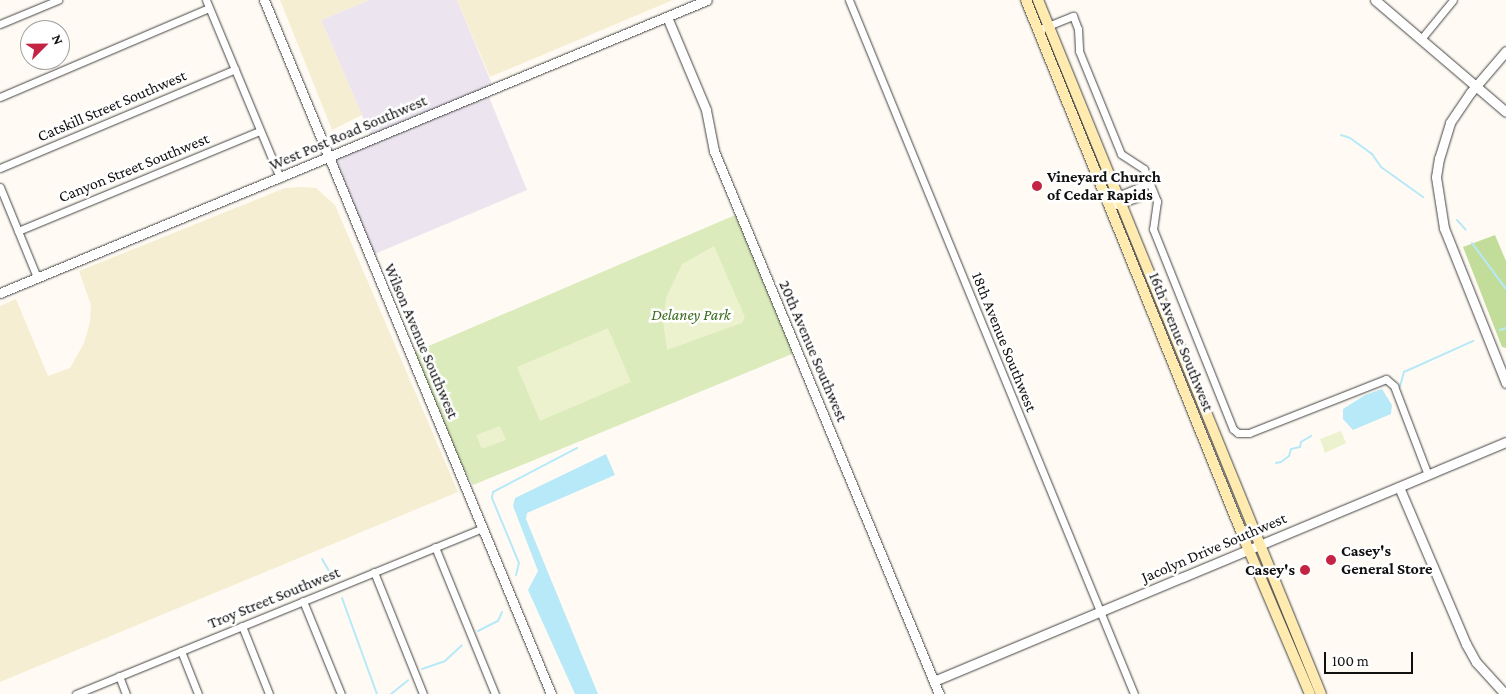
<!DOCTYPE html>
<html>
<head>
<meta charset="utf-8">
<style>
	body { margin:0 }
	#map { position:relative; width:1506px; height:694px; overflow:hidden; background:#fffbf4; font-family:"Crimson Pro",serif }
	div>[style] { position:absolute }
	.industrial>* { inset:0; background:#ece5ef }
	.farmland>* { inset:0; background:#f6eed2 }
	.green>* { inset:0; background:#dbebbb }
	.forest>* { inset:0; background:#c2dd9a }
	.pitch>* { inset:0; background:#ebf2cd }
	.water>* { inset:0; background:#b7e9f8 }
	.stream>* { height:2px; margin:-1px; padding:0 1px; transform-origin:1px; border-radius:1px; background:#b7e9f8 }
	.roads { filter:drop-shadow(0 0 1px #434343) drop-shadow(0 0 1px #434343) }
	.minor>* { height:7px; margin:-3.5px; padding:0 3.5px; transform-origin:3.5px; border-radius:3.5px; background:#fff }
	.tertiary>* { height:9px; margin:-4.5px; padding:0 4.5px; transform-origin:4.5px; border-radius:4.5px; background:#fff }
	.secondary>* { height:10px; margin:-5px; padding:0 5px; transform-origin:5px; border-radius:5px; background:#ffeaaf }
	.dots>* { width:14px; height:14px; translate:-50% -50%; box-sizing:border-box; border:2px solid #fff; border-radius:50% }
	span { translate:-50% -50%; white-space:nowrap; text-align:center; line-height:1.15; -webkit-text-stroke:5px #fff; paint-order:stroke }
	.street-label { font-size:16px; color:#101010 }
	.poi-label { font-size:16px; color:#101010; font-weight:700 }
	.left { translate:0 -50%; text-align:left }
	.right { translate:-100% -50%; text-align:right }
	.park-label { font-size:16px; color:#396b1d; font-style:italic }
	.north { position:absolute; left:20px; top:20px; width:50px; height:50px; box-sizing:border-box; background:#fff; border:1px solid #9f9f9f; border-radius:50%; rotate:67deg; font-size:14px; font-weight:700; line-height:20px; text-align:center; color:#101010 }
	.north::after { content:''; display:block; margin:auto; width:18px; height:22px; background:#c52343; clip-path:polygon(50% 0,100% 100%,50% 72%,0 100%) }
	.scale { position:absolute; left:1324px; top:652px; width:89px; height:22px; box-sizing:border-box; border:2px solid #101010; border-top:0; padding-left:6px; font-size:15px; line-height:18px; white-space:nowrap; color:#101010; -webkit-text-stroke:4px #fff; paint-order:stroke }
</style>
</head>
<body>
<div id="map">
	<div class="industrial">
		<i style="clip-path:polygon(369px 0,457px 0,494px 89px,487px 92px,527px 190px,370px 256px,329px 158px,372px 139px,321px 20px)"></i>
	</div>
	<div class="farmland">
		<i style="clip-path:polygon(280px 0,369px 0,321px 20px,362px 115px,332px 130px)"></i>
		<i style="clip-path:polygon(457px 0,673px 0,490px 77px)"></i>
		<i style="clip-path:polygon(301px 187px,316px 188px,335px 205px,458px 492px,0 682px,0 306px,16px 299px,48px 376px,70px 368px,84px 343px,90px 322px,91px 305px,79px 271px,285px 188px)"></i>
	</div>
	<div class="green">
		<i style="clip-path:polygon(740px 213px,797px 352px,473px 485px,443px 433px,410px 354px)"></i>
	</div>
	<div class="forest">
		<i style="clip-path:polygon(1495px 235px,1506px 261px,1506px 348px,1502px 347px,1463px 247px)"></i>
	</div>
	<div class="pitch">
		<i style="clip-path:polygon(714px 246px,745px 317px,742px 323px,667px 350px,663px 322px,666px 298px,682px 264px)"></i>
		<i style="clip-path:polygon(608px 328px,631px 382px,540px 421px,517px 367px)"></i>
		<i style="clip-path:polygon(500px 426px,506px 440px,482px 449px,476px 435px)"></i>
		<i style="clip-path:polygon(1341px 431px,1346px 443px,1325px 453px,1320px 439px)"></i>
	</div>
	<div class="water">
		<i style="clip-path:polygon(1382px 389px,1392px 405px,1391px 414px,1353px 430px,1343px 419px,1343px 409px,1365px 395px)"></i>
		<i style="clip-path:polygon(606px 454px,615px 475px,527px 513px,526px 519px,598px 694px,575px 694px,528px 590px,538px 571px,513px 506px,515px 498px)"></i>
	</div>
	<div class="stream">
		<i style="left:1341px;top:135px;width:9px;rotate:18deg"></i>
		<i style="left:1350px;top:138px;width:27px;rotate:36deg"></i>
		<i style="left:1372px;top:154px;width:16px;rotate:55deg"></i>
		<i style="left:1381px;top:167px;width:52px;rotate:35.5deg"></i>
		<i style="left:1457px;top:220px;width:13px;rotate:48deg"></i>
		<i style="left:1472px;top:243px;width:57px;rotate:53.5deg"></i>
		<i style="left:1500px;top:330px;width:6px;rotate:-18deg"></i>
		<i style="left:1400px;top:386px;width:15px;rotate:-74deg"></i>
		<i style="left:1404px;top:372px;width:76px;rotate:-24.2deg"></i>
		<i style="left:1276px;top:463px;width:5px;rotate:-11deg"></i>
		<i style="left:1281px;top:462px;width:10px;rotate:-37deg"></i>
		<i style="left:1289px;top:456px;width:7px;rotate:-74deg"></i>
		<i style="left:1291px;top:449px;width:9px;rotate:-13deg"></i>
		<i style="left:1300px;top:447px;width:5px;rotate:-79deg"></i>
		<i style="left:1301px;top:442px;width:12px;rotate:-31deg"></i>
		<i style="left:322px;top:559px;width:22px;rotate:60deg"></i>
		<i style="left:516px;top:575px;width:12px;rotate:-76deg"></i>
		<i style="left:519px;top:563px;width:70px;rotate:-112.6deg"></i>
		<i style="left:492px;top:498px;width:6px;rotate:-81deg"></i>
		<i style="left:493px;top:492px;width:95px;rotate:-27.6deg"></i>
		<i style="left:342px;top:598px;width:102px;rotate:70deg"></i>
		<i style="left:478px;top:631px;width:22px;rotate:-27deg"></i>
		<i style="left:498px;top:621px;width:10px;rotate:-66deg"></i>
		<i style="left:422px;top:669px;width:24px;rotate:-19deg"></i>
		<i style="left:445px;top:661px;width:23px;rotate:-43deg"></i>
		<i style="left:391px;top:694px;width:22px;rotate:-39deg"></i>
	</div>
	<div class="roads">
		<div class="minor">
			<i style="left:206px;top:0;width:193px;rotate:67.4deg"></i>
			<i style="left:849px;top:0;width:750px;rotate:67.67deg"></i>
			<i style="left:0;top:24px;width:63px;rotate:-22.5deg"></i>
			<i style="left:1038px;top:30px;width:38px;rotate:-22deg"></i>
			<i style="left:1073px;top:16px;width:14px;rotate:69deg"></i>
			<i style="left:1078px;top:29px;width:22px;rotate:87deg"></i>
			<i style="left:1079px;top:51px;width:111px;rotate:67.8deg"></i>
			<i style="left:1121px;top:154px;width:27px;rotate:33deg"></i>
			<i style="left:1144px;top:169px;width:35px;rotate:68deg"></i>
			<i style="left:1157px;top:201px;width:28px;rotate:98deg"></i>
			<i style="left:1153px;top:229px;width:215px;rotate:68.2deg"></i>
			<i style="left:1233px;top:429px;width:6px;rotate:39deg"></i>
			<i style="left:1238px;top:433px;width:11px"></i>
			<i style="left:1249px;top:433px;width:147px;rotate:-21.5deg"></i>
			<i style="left:1386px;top:379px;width:11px;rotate:41deg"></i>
			<i style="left:1394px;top:386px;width:95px;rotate:69.1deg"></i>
			<i style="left:1421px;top:39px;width:50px;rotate:-50.6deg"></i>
			<i style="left:0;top:97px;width:227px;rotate:-23.1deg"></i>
			<i style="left:0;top:168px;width:255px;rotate:-22.8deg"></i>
			<i style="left:0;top:187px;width:97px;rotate:67.7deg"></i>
			<i style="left:1109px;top:205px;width:12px;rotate:-48deg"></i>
			<i style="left:1117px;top:196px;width:35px;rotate:-22deg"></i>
			<i style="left:1117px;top:205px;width:38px;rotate:-20deg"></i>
			<i style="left:18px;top:231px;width:262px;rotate:-22.5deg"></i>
			<i style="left:435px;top:547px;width:159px;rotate:67.8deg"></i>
			<i style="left:374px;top:572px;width:131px;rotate:68.1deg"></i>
			<i style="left:303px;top:601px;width:100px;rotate:67.8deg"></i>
			<i style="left:242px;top:626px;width:73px;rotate:68.3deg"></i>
			<i style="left:181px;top:651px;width:46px;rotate:68.4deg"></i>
			<i style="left:119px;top:676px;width:19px;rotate:69deg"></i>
			<i style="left:76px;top:694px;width:439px;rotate:-22.2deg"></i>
		</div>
		<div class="tertiary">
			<i style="left:264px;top:0;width:751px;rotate:67.53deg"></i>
			<i style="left:1375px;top:0;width:172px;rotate:40.5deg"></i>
			<i style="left:667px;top:17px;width:101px;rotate:67.2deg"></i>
			<i style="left:706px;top:110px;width:42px;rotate:79deg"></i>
			<i style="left:714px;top:151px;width:588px;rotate:67.49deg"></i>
			<i style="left:1506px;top:51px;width:55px;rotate:130.6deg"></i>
			<i style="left:1470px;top:93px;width:36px;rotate:124deg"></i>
			<i style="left:1450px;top:123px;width:37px;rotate:107deg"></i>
			<i style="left:1439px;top:158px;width:19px;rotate:99deg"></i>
			<i style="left:1436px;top:177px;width:52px;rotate:81.1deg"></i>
			<i style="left:1444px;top:228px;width:167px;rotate:68.2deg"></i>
			<i style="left:0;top:293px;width:765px;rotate:-22.51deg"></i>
			<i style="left:1399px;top:487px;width:171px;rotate:66.9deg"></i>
			<i style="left:1466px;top:644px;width:21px;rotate:61deg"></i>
			<i style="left:1476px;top:662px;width:43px;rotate:47.8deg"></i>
			<i style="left:934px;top:681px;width:620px;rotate:-22.68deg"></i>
		</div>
		<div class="secondary">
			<i style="left:1026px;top:0;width:584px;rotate:67.96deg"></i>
			<i style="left:1245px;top:541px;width:166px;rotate:67deg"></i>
			<i style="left:1038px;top:0;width:749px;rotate:67.82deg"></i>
		</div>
	</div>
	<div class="dots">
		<i style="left:1037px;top:186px;background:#c52343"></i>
		<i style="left:1331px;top:560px;background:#c52343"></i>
		<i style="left:1305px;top:570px;background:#c52343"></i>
	</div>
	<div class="street-label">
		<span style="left:112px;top:106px;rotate:-23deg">Catskill Street Southwest</span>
		<span style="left:348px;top:133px;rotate:-23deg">West Post Road Southwest</span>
		<span style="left:134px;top:168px;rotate:-22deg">Canyon Street Southwest</span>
		<span style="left:421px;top:341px;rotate:67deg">Wilson Avenue Southwest</span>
		<span style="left:1004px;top:342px;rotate:68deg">18th Avenue Southwest</span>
		<span style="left:1181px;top:342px;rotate:68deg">16th Avenue Southwest</span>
		<span style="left:813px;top:351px;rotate:67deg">20th Avenue Southwest</span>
		<span style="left:1214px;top:548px;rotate:-23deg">Jacolyn Drive Southwest</span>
		<span style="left:274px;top:598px;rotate:-22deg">Troy Street Southwest</span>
	</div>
	<div class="poi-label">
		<span class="left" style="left:1047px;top:186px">Vineyard Church<br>of Cedar Rapids</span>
		<span class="left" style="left:1341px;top:560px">Casey's<br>General Store</span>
		<span class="right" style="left:1295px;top:570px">Casey's</span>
	</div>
	<div class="park-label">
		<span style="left:691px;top:315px">Delaney Park</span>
	</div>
	<div class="north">N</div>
	<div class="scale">100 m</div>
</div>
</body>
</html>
